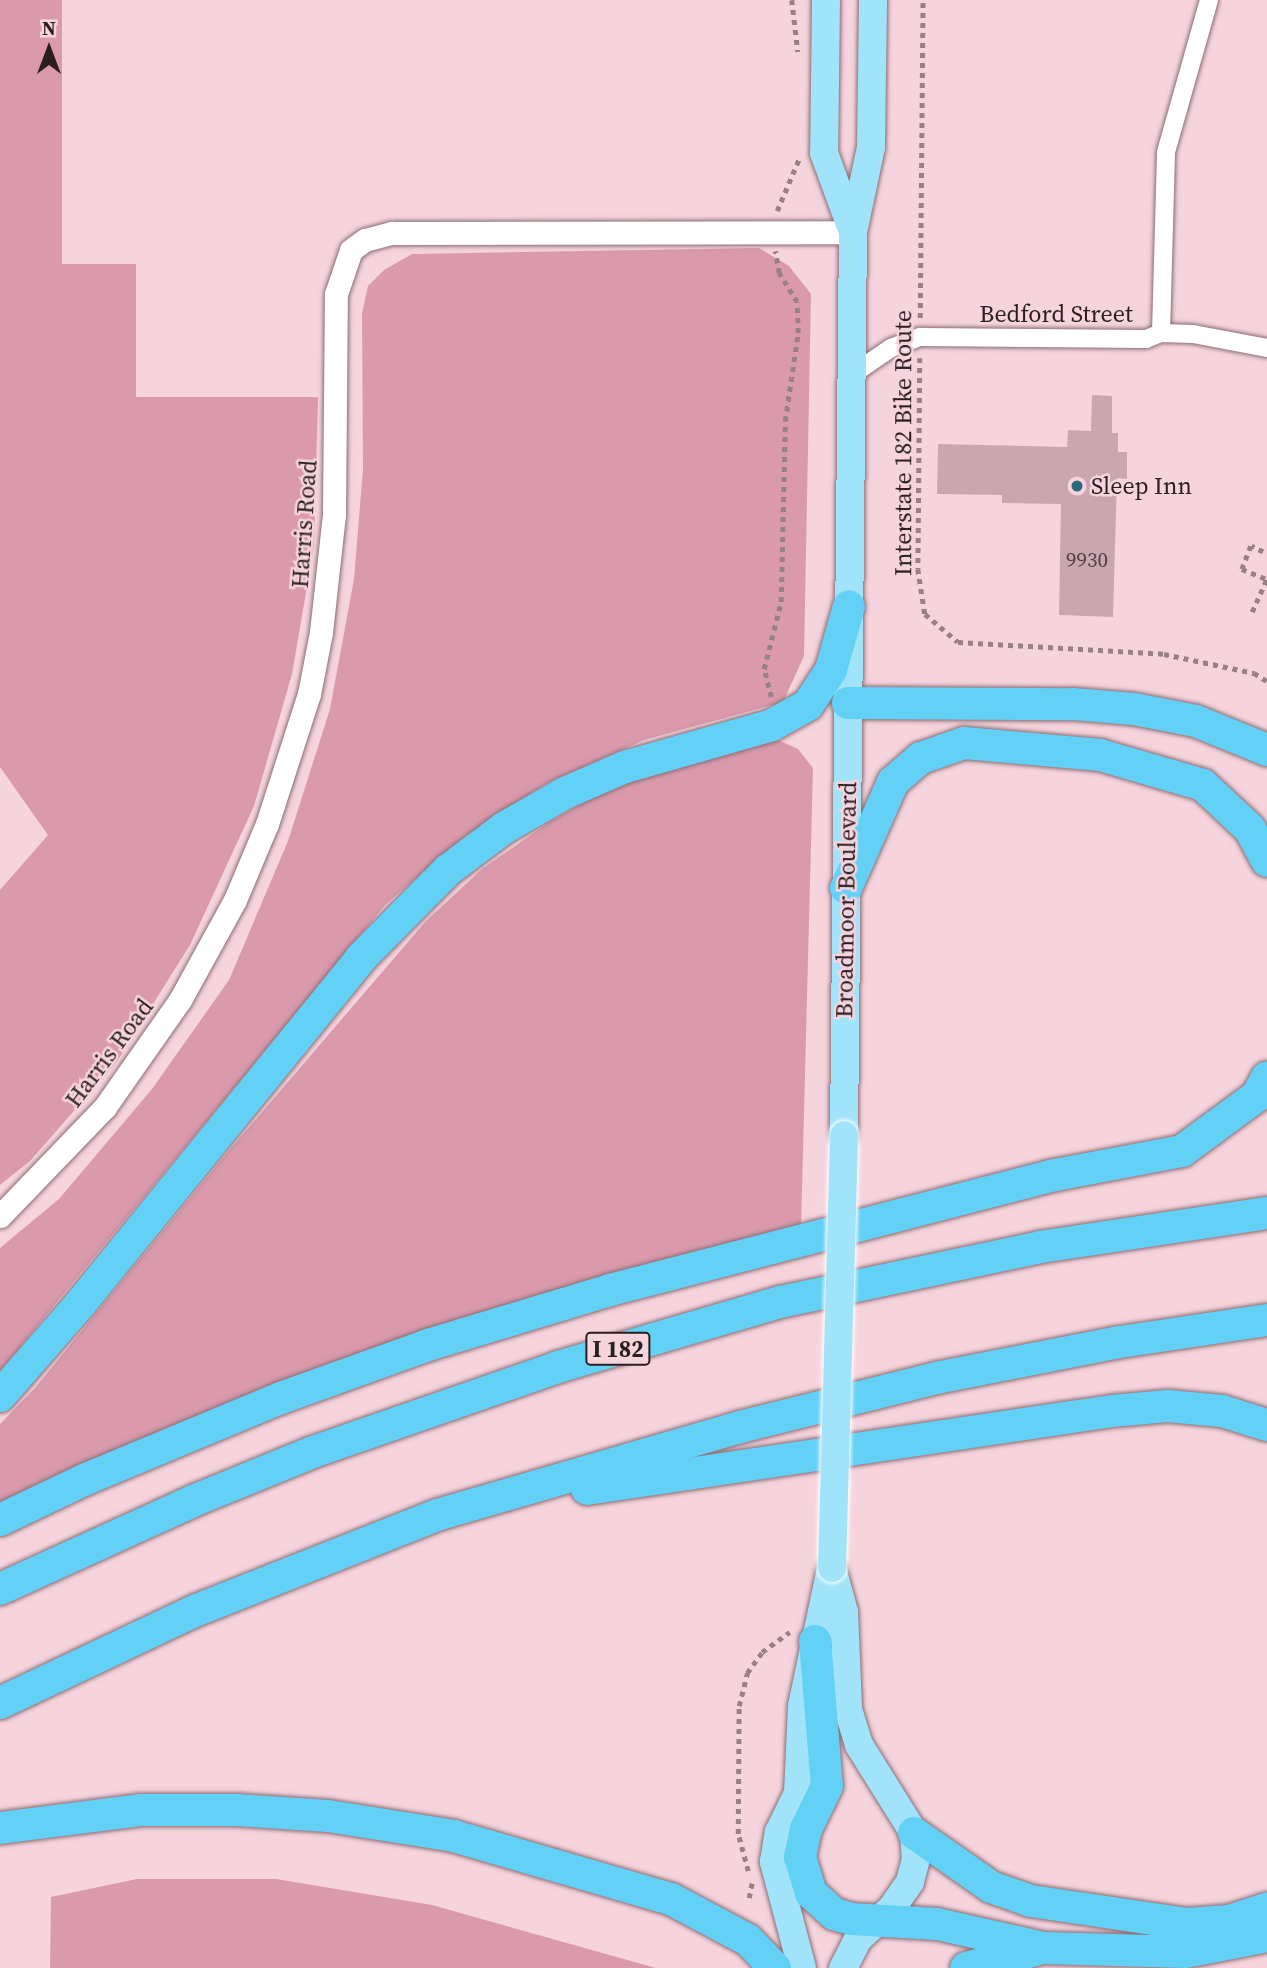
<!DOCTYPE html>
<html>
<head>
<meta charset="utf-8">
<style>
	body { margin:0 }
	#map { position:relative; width:1267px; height:1968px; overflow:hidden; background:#f6d4dd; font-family:"Source Serif 4",serif }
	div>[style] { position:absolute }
	.green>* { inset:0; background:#da9aac }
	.building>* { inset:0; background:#c8a7b0 }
	.path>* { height:4.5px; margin-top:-2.25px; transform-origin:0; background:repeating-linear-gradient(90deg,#988087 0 5px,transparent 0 10px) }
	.roads { filter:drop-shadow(0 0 2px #8b6d75) drop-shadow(0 0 2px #8b6d75) }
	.minor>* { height:18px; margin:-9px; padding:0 9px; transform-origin:9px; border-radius:9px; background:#fff }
	.tertiary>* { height:23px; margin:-11.5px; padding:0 11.5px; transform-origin:11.5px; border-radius:11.5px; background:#fff }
	.primary>* { height:28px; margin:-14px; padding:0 14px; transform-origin:14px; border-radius:14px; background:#a1e3f9 }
	.motorway>* { height:32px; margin:-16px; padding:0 16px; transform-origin:16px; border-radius:16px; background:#63d1f5 }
	.bridges { filter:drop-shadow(0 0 2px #fff) drop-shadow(0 0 2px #fff) }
	.primary-bridge>* { height:28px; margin:-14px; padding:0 14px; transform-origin:14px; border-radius:14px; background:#a1e3f9 }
	.dots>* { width:19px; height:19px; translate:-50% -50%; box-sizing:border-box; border:4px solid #f6d4dd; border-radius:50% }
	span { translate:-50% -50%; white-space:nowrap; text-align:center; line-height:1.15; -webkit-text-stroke:5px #f6d4dd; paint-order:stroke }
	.number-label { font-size:21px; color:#524045 }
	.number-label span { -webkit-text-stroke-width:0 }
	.shield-label span { padding:2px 5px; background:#f6d4dd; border:2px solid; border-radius:5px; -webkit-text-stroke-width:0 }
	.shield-label { font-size:23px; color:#2a1e21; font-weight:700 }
	.street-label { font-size:24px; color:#2a1e21 }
	.poi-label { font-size:24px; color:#2a1e21 }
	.left { translate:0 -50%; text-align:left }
	.north { position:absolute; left:14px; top:14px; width:70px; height:70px; -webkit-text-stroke:5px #f6d4dd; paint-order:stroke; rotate:0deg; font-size:19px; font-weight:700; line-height:28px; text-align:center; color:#2a1e21 }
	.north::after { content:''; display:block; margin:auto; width:24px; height:32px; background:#2a1e21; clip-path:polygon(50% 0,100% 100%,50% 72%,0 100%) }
</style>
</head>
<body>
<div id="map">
	<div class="green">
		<i style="clip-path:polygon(0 0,62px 0,62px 264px,136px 264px,136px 397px,318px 397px,314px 546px,292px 674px,254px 806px,190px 945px,116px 1063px,30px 1161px,0 1185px,0 890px,48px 835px,0 767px)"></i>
		<i style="clip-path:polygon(759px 248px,789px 266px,811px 294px,804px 656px,783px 702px,644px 740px,545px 784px,464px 837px,385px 905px,0 1371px,0 1248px,59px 1199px,152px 1089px,229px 980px,288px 841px,330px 709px,354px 579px,363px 469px,362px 313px,368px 286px,384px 270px,412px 254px)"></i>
		<i style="clip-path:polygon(778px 740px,798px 749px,813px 768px,801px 1228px,0 1514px,0 1424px,35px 1388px,226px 1154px,426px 921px,482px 869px,548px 823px,613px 786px,695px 759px)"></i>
		<i style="clip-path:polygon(137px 1879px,276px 1879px,432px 1905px,656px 1968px,50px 1968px,51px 1897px)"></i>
	</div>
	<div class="building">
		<i style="clip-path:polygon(1092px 395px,1112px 396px,1112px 433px,1118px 433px,1118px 452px,1127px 452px,1127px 479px,1117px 478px,1113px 617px,1059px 615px,1061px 504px,1002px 503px,1002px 495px,937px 494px,938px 444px,1067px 447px,1068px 430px,1091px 431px)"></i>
	</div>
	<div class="path">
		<i style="left:792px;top:0;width:52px;rotate:83.4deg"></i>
		<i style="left:777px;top:211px;width:56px;rotate:-67.1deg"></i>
		<i style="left:920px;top:318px;width:318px;rotate:-89.5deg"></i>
		<i style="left:920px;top:358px;width:211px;rotate:90.5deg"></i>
		<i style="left:918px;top:569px;width:46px;rotate:81.2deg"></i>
		<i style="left:925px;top:614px;width:43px;rotate:40.3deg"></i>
		<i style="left:958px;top:642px;width:206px;rotate:3.3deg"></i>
		<i style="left:1164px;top:654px;width:92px;rotate:11.9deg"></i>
		<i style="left:1254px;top:673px;width:15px;rotate:32deg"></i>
		<i style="left:1263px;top:552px;width:13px;rotate:-153deg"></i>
		<i style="left:1251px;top:546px;width:25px;rotate:111deg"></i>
		<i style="left:1242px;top:569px;width:27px;rotate:22deg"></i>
		<i style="left:1252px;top:612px;width:36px;rotate:-66deg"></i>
		<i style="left:771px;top:697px;width:29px;rotate:-104deg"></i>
		<i style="left:764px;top:669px;width:69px;rotate:-75.8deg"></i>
		<i style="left:781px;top:602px;width:181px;rotate:-88.7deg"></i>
		<i style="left:785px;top:421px;width:89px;rotate:-81.6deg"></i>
		<i style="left:798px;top:333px;width:31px;rotate:-92deg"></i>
		<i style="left:797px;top:302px;width:34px;rotate:-122deg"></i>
		<i style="left:779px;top:273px;width:22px;rotate:-100deg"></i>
		<i style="left:748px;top:1871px;width:38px;rotate:-105deg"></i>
		<i style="left:738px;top:1834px;width:128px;rotate:-89.6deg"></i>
		<i style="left:739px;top:1706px;width:34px;rotate:-76deg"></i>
		<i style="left:747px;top:1673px;width:26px;rotate:-54deg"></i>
		<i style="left:762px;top:1652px;width:34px;rotate:-36deg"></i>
		<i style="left:749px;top:1898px;width:15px;rotate:-79deg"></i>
	</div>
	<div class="roads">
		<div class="minor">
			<i style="left:1161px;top:333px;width:181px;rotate:-88.4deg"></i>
			<i style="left:1166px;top:152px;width:158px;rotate:-74.2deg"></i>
			<i style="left:853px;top:374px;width:46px;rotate:-34.4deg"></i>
			<i style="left:891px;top:348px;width:31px;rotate:-21deg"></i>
			<i style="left:920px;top:337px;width:226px;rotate:0.5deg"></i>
			<i style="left:1146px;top:339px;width:16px;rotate:-22deg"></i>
			<i style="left:1161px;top:333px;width:32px;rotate:2deg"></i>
			<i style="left:1193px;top:334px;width:75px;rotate:10.7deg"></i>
		</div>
		<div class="tertiary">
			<i style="left:0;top:1216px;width:151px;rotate:-46.1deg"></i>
			<i style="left:105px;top:1107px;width:131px;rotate:-55deg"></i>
			<i style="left:180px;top:1000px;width:114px;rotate:-61.2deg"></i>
			<i style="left:235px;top:900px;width:82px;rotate:-67.2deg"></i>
			<i style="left:267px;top:824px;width:137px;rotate:-72.1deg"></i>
			<i style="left:309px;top:694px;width:63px;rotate:-79deg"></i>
			<i style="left:321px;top:632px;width:118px;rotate:-83.7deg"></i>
			<i style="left:334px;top:515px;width:221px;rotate:-89.5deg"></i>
			<i style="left:336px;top:294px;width:46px;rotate:-71.2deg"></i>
			<i style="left:351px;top:250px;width:17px;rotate:-36deg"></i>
			<i style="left:365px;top:240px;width:28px;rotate:-15deg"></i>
			<i style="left:392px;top:233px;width:461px;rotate:-0.1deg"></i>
		</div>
		<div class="primary">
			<i style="left:826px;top:0;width:153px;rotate:90.7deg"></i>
			<i style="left:824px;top:153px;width:84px;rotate:69.8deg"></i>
			<i style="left:844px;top:1135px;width:903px;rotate:-89.43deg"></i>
			<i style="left:853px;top:232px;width:87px;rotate:-78deg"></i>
			<i style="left:871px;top:147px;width:147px;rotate:-89.2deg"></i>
			<i style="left:832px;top:1568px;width:46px;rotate:74.7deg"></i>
			<i style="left:844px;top:1612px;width:97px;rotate:87.6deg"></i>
			<i style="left:848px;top:1709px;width:38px;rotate:73deg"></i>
			<i style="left:859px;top:1745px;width:104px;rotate:58deg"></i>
			<i style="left:914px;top:1833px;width:26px;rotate:86deg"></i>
			<i style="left:916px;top:1859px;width:24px;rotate:105deg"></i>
			<i style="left:910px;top:1882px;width:32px;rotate:125deg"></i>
			<i style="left:892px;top:1908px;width:46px;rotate:137.6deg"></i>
			<i style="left:858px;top:1939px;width:33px;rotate:117deg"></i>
			<i style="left:802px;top:1968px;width:110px;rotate:-104.8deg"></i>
			<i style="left:774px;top:1862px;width:30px;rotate:-81deg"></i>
			<i style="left:779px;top:1832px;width:43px;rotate:-64deg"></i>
			<i style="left:798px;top:1793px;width:87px;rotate:-87.4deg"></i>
			<i style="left:802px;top:1706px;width:136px;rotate:-78.1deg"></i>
		</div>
		<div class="motorway">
			<i style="left:848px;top:703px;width:225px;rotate:0.3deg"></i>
			<i style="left:1073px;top:704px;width:61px;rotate:4.7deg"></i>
			<i style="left:1134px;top:709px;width:63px;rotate:11deg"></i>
			<i style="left:1196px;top:721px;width:77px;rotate:22.2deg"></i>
			<i style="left:846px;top:888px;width:116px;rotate:-66.1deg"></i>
			<i style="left:893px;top:782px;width:37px;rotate:-41deg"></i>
			<i style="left:921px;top:758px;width:46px;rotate:-19.2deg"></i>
			<i style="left:964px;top:743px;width:137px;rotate:5deg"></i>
			<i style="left:1100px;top:755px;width:107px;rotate:16.2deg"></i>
			<i style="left:1203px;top:785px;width:64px;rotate:43.1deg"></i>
			<i style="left:1250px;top:829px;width:36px;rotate:62deg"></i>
			<i style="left:0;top:1396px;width:123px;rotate:-48.9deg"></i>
			<i style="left:81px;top:1303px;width:444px;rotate:-50.9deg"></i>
			<i style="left:361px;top:958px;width:124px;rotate:-45.3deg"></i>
			<i style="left:448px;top:870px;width:70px;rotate:-36.9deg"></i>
			<i style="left:504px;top:828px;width:70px;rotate:-29.8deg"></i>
			<i style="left:565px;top:793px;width:65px;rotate:-23.4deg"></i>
			<i style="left:625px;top:767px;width:153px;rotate:-15.9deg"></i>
			<i style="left:772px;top:725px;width:41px;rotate:-29.1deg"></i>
			<i style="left:808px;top:705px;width:42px;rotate:-56.7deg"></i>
			<i style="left:831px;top:670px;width:66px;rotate:-74.3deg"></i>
			<i style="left:587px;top:1489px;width:531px;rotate:-8.45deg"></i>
			<i style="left:1112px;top:1411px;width:56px;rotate:-5.1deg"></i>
			<i style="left:1168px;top:1406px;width:54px;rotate:5.3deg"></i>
			<i style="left:1222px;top:1411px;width:47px;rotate:17.3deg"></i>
			<i style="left:0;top:1520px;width:95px;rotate:-25.5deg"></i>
			<i style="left:86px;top:1479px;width:211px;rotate:-22.6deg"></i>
			<i style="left:281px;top:1398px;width:156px;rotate:-19.8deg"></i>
			<i style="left:428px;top:1345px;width:190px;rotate:-16.8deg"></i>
			<i style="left:610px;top:1290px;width:455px;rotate:-14.5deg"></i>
			<i style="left:1050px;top:1176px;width:134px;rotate:-10.7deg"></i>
			<i style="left:1182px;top:1151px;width:93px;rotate:-36.3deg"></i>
			<i style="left:1257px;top:1096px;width:21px;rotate:-62deg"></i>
			<i style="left:0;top:1589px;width:212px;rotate:-24.5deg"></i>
			<i style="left:193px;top:1501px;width:130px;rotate:-22.2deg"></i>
			<i style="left:313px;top:1452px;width:259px;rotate:-19.1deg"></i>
			<i style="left:558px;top:1367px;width:231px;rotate:-16.3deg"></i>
			<i style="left:780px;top:1302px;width:266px;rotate:-11.9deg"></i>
			<i style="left:1040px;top:1247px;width:230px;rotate:-8.5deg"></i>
			<i style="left:815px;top:1641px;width:145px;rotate:85.3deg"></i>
			<i style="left:827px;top:1786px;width:48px;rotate:116deg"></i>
			<i style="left:806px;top:1829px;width:29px;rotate:102deg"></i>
			<i style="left:800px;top:1857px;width:38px;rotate:73deg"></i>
			<i style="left:811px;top:1893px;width:31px;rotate:42deg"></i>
			<i style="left:834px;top:1914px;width:18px;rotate:16deg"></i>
			<i style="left:851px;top:1919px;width:86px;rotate:3.3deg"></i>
			<i style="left:937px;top:1924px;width:110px;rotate:12.6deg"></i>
			<i style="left:1044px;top:1948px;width:141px;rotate:1.6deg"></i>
			<i style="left:1185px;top:1952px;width:84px;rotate:-11deg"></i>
			<i style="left:0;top:1703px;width:218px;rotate:-25.3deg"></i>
			<i style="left:197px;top:1610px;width:258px;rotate:-21.6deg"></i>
			<i style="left:437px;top:1515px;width:316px;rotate:-16.2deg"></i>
			<i style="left:740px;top:1427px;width:202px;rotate:-14deg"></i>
			<i style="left:936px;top:1378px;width:187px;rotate:-11.1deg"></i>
			<i style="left:1120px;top:1342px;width:149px;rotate:-8.5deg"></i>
			<i style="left:0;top:1828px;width:141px;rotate:-7.3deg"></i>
			<i style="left:140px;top:1810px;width:97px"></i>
			<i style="left:237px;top:1810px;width:91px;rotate:3.8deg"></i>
			<i style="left:328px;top:1816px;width:128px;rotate:9deg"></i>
			<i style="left:454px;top:1836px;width:226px;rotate:16.2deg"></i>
			<i style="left:671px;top:1899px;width:87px;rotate:28deg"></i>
			<i style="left:748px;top:1940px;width:39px;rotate:46deg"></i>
			<i style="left:914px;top:1833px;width:94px;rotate:35deg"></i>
			<i style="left:991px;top:1887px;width:42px;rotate:19.3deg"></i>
			<i style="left:1031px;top:1901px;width:158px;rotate:8.4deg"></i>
			<i style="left:1187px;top:1924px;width:42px;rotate:-4.1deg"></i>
			<i style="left:1229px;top:1921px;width:40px;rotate:-18deg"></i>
			<i style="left:966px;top:1968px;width:72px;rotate:-14.4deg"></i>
		</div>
	</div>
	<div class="bridges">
		<div class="primary-bridge">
			<i style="left:832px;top:1568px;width:433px;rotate:-88.4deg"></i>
		</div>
	</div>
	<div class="dots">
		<i style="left:1077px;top:486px;background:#2a697e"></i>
	</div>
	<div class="number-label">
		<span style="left:1087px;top:560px">9930</span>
	</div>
	<div class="shield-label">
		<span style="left:618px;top:1349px">I 182</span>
	</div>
	<div class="street-label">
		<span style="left:1056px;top:314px">Bedford Street</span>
		<span style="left:903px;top:443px;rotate:-90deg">Interstate 182 Bike Route</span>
		<span style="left:304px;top:524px;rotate:-86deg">Harris Road</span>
		<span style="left:846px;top:900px;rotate:-89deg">Broadmoor Boulevard</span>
		<span style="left:109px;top:1053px;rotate:-53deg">Harris Road</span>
	</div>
	<div class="poi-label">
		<span class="left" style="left:1091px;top:486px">Sleep Inn</span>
	</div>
	<div class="north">N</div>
</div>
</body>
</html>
